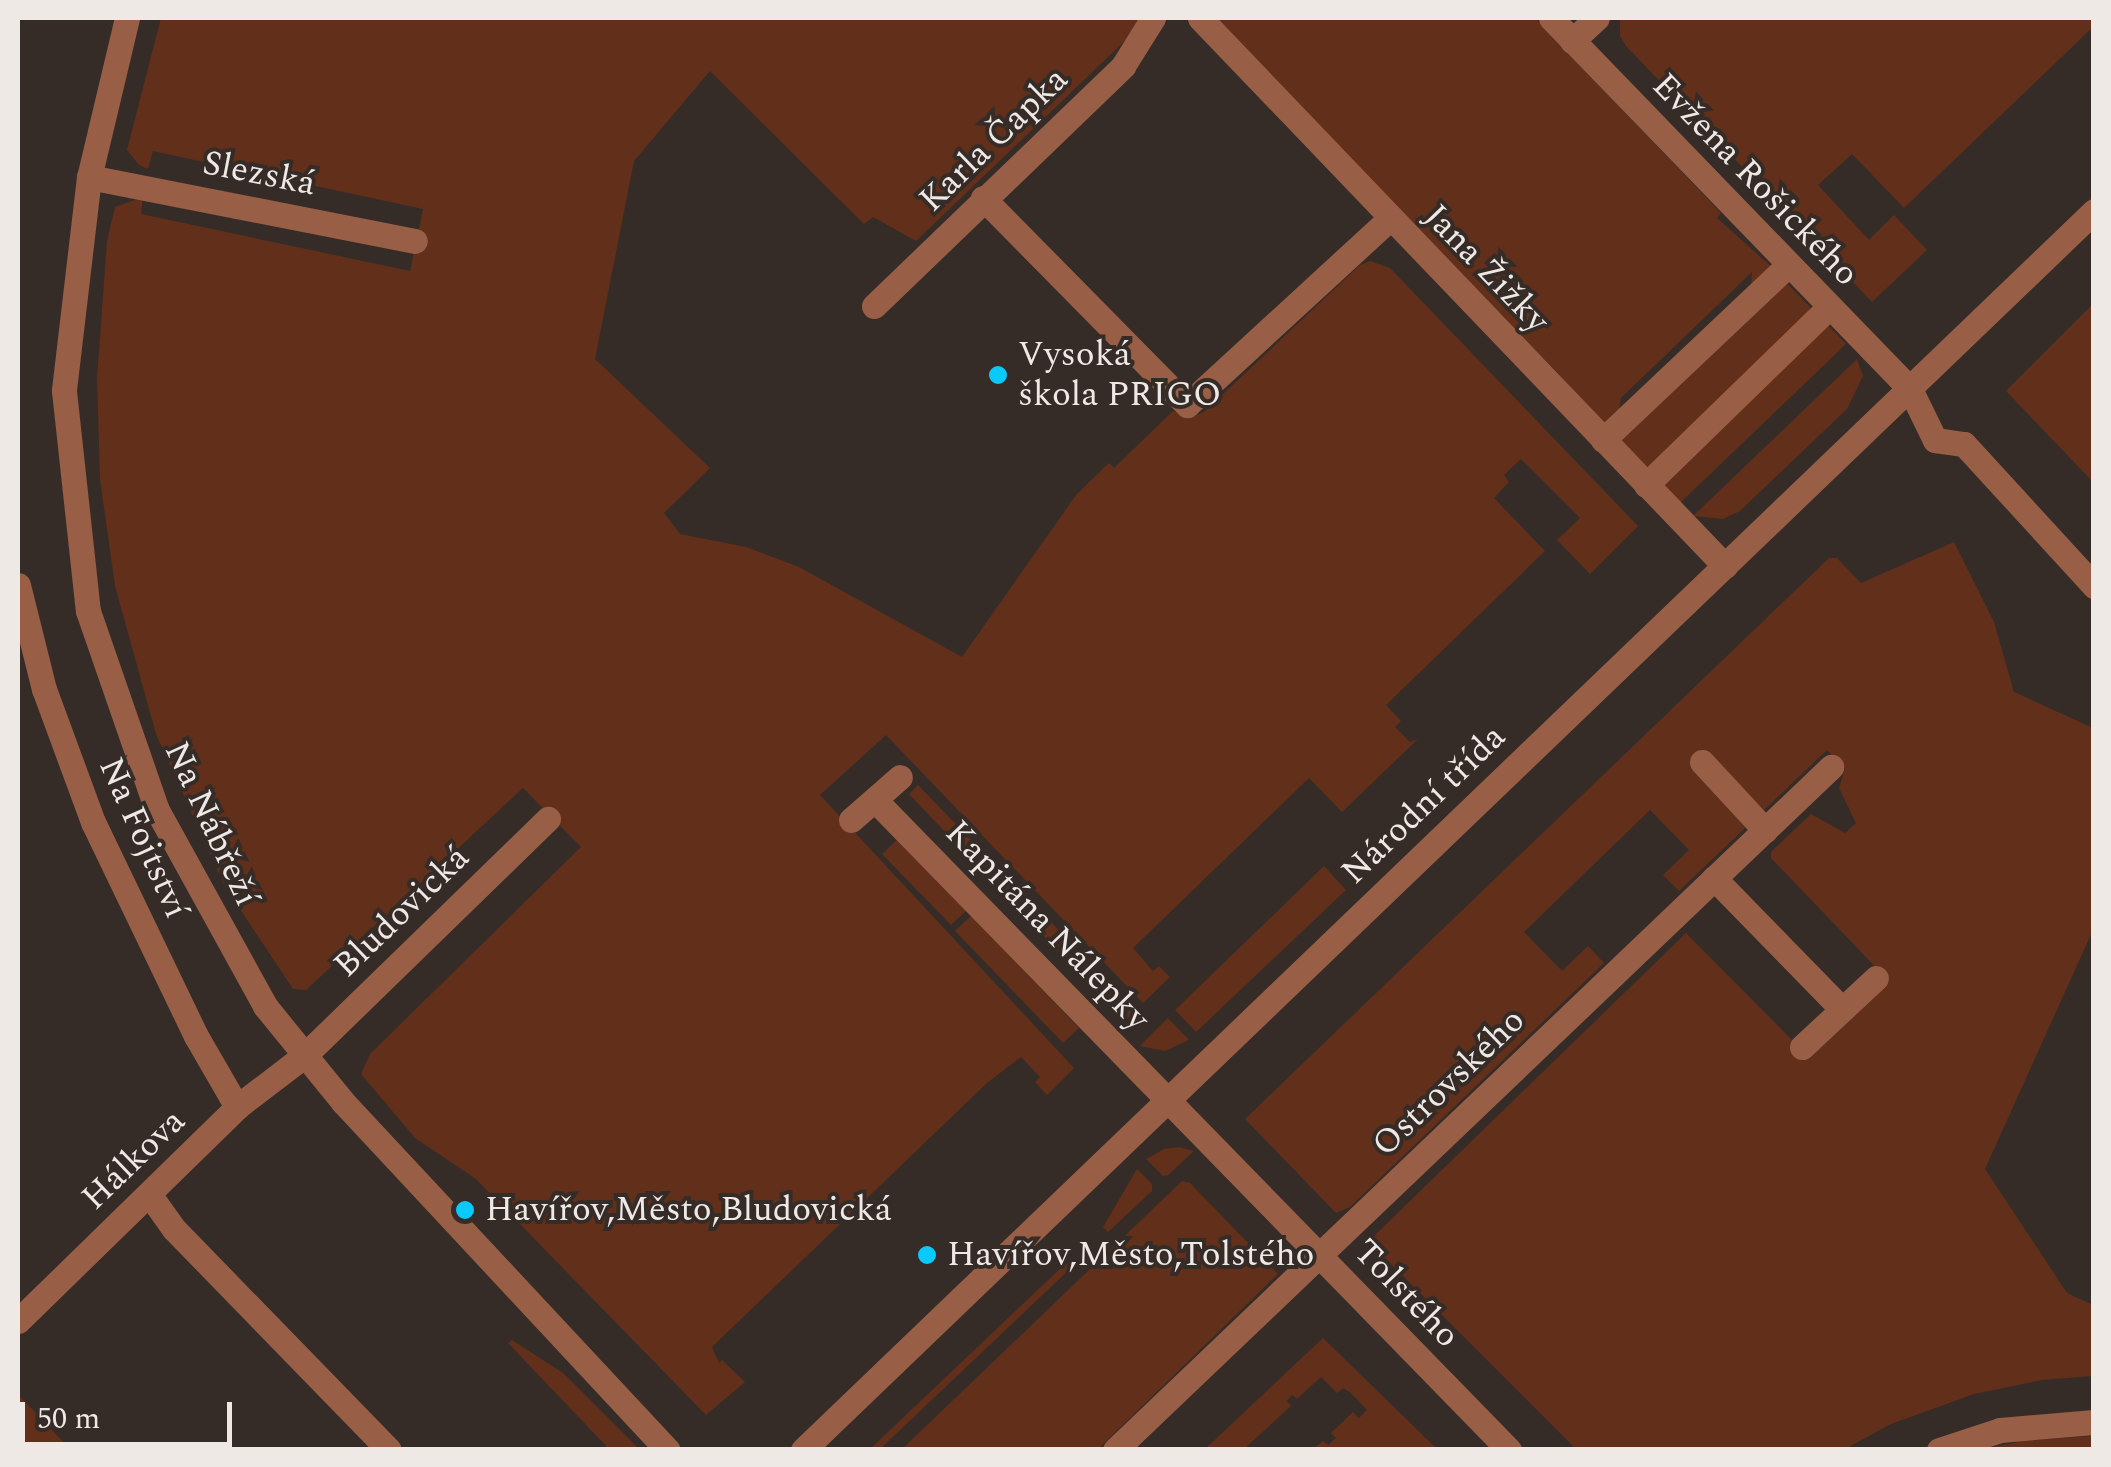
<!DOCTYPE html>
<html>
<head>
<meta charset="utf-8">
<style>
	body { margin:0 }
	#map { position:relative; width:2111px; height:1467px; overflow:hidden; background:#352c28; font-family:Spectral,serif }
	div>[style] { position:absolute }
	.green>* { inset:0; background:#622f1a }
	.minor>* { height:25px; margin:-12.5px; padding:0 12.5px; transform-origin:12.5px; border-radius:12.5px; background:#995e46 }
	.dots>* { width:28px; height:28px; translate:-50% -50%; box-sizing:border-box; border:5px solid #352c28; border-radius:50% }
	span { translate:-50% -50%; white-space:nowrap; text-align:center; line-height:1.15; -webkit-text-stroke:8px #352c28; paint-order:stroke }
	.street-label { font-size:35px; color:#efe9e6 }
	.poi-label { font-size:35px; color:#efe9e6 }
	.left { translate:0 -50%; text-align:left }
	.frame { position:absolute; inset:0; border:20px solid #efe9e6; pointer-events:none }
	.scale { position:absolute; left:20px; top:1402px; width:212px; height:45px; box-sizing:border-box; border:5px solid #efe9e6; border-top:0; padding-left:12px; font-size:30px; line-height:35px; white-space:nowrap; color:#efe9e6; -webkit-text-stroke:8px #352c28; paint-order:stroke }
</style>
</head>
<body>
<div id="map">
	<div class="green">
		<i style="clip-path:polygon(161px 18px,1140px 18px,1134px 32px,916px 241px,873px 217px,864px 224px,710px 71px,634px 161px,595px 359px,710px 468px,664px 513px,680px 534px,746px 547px,799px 567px,962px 657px,1076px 495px,1109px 463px,1114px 468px,1173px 411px,1195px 416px,1204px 412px,1360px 265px,1370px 261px,1390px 268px,1638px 526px,1590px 574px,1557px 540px,1580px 518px,1521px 459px,1504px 475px,1509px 482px,1494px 498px,1545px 551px,1386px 705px,1401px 721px,1395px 727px,1410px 742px,1418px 739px,1342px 812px,1309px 778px,1133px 948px,1153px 971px,1159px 966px,1170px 977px,1143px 1003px,886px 735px,820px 795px,1074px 1068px,1047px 1095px,1035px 1082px,1040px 1077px,1021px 1057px,987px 1083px,712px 1347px,719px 1363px,722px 1360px,745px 1382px,706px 1415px,476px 1179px,415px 1138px,361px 1074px,370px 1054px,581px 847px,523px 788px,306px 990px,293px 989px,224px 885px,156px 734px,115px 586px,100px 479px,97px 379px,107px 241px,115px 207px,143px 197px,141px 214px,410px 271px,423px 209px,153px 151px,148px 169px,139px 165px,127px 150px)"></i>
		<i style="clip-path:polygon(1206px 18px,1535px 18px,1721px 213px,1717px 218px,1774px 269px,1751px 291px,1752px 272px,1621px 398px,1618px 418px,1606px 430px,1560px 375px)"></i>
		<i style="clip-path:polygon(1620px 18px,2093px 18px,2094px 26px,1904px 208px,1852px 154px,1818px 185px,1869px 240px,1894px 215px,1927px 250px,1872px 302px,1626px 46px,1620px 36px)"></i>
		<i style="clip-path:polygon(1782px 278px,1816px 313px,1649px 473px,1614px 438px)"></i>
		<i style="clip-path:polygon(2093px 304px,2093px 482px,2006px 391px)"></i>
		<i style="clip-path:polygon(1825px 322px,1846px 344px,1679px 504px,1657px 482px)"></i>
		<i style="clip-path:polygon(1857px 359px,1863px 376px,1847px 409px,1740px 511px,1723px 519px,1693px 516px)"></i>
		<i style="clip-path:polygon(1954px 542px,1994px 622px,2014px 692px,2093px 728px,2093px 930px,1985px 1169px,2067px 1293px,2093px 1305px,2093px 1376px,2042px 1380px,1974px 1394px,1891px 1424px,1845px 1449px,1576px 1449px,1375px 1248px,1375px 1235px,1686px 933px,1806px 1054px,1886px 978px,1771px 858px,1771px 852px,1811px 814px,1845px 833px,1856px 823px,1839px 788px,1845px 768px,1827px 750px,1679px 891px,1663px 875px,1689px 850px,1650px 810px,1524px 932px,1562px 971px,1588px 946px,1604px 963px,1350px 1207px,1336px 1213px,1245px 1119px,1829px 558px,1837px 558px,1861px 583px)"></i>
		<i style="clip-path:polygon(918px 785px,1139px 1013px,1134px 1027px,1124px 1033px,1116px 1012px,909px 794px)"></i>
		<i style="clip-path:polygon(897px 840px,966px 911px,951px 925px,882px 854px)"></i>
		<i style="clip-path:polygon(1324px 866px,1346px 890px,1196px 1032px,1175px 1010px)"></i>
		<i style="clip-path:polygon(971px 916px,1079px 1028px,1063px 1043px,955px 931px)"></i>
		<i style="clip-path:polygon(1168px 1018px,1189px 1040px,1165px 1051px,1140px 1046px)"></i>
		<i style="clip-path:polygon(1179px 1147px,1194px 1151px,1168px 1175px,1163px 1176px,1146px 1159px,1164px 1149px)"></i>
		<i style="clip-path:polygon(1137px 1169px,1152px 1184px,1152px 1191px,1108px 1232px,1103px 1227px)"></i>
		<i style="clip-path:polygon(1182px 1181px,1190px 1183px,1278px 1274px,1098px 1449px,901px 1450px)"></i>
		<i style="clip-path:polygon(1066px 1263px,1071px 1268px,880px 1449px,870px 1449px)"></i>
		<i style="clip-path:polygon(1323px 1338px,1437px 1449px,1313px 1449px,1323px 1441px,1328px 1445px,1336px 1438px,1331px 1433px,1353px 1412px,1359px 1418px,1367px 1410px,1351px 1393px,1343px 1388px,1337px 1393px,1321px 1377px,1297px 1399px,1292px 1395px,1287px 1401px,1291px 1406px,1244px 1449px,1205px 1449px)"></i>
		<i style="clip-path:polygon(512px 1340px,563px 1373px,639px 1449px,609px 1449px,508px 1343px)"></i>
		<i style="clip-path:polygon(18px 1394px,70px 1449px,18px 1449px)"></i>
		<i style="clip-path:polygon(2093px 1436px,2093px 1449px,1984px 1449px,2023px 1441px)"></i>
	</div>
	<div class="minor">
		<i style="left:127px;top:18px;width:163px;rotate:103.4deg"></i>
		<i style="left:89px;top:177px;width:215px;rotate:96.7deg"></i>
		<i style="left:64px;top:391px;width:221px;rotate:83.8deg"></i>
		<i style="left:88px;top:611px;width:211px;rotate:70.9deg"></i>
		<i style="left:157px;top:810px;width:224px;rotate:61.1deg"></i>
		<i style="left:265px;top:1006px;width:124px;rotate:50.9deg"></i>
		<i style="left:343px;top:1102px;width:476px;rotate:47deg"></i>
		<i style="left:1200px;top:18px;width:759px;rotate:46.23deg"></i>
		<i style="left:1551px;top:18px;width:516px;rotate:45.94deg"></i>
		<i style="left:1910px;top:389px;width:57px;rotate:63.9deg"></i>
		<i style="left:1935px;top:440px;width:29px;rotate:8deg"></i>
		<i style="left:1964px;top:444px;width:193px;rotate:47.5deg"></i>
		<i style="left:1572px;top:41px;width:34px;rotate:-43deg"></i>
		<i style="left:89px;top:177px;width:332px;rotate:11.1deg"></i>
		<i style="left:983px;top:198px;width:291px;rotate:45.4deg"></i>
		<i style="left:1187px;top:405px;width:275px;rotate:-42.6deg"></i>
		<i style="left:874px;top:306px;width:346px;rotate:-43.9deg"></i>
		<i style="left:1123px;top:66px;width:57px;rotate:-58deg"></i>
		<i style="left:1603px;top:440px;width:255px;rotate:-43.4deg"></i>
		<i style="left:1646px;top:485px;width:255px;rotate:-44.2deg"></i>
		<i style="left:18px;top:585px;width:107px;rotate:76deg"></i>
		<i style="left:44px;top:689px;width:142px;rotate:69.8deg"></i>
		<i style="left:93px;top:822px;width:237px;rotate:64.3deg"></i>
		<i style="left:196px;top:1036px;width:82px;rotate:60deg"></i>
		<i style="left:1702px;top:762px;width:93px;rotate:47.2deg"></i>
		<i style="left:875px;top:800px;width:908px;rotate:45.71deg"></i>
		<i style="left:851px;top:820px;width:65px;rotate:-41.3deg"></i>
		<i style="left:1714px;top:878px;width:183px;rotate:45.7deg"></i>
		<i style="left:1802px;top:1047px;width:101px;rotate:-43deg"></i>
		<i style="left:149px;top:1194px;width:43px;rotate:54.5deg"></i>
		<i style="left:174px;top:1229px;width:308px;rotate:45.8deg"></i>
		<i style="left:18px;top:1321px;width:306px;rotate:-44.3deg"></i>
		<i style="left:237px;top:1107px;width:86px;rotate:-37.4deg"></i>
		<i style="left:305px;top:1055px;width:339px;rotate:-44.2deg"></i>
		<i style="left:803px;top:1450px;width:1789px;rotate:-43.82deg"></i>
		<i style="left:1115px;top:1450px;width:990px;rotate:-43.65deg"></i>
		<i style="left:1939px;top:1450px;width:64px;rotate:-18.2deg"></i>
		<i style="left:2000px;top:1430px;width:94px;rotate:-4.9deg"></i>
	</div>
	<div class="dots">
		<i style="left:998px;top:375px;background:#09cafa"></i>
		<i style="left:465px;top:1210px;background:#09cafa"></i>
		<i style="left:927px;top:1255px;background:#09cafa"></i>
	</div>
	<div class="street-label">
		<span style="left:994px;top:140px;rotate:-44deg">Karla Čapka</span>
		<span style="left:259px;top:174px;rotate:11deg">Slezská</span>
		<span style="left:1755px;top:180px;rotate:46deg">Evžena Rošického</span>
		<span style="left:1486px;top:269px;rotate:46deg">Jana Žižky</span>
		<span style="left:1424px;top:805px;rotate:-44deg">Národní třída</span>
		<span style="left:211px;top:824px;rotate:65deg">Na Nábřeží</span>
		<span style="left:143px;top:838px;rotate:66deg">Na Fojtství</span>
		<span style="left:402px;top:912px;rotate:-44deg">Bludovická</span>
		<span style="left:1047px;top:926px;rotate:46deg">Kapitána Nálepky</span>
		<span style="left:1449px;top:1083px;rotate:-44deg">Ostrovského</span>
		<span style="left:134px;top:1160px;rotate:-44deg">Hálkova</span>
		<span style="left:1406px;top:1294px;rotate:46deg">Tolstého</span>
	</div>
	<div class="poi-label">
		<span class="left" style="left:1018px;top:375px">Vysoká<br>škola PRIGO</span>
		<span class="left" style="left:485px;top:1210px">Havířov,Město,Bludovická</span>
		<span class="left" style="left:947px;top:1255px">Havířov,Město,Tolstého</span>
	</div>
	<div class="frame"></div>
	<div class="scale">50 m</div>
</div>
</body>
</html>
